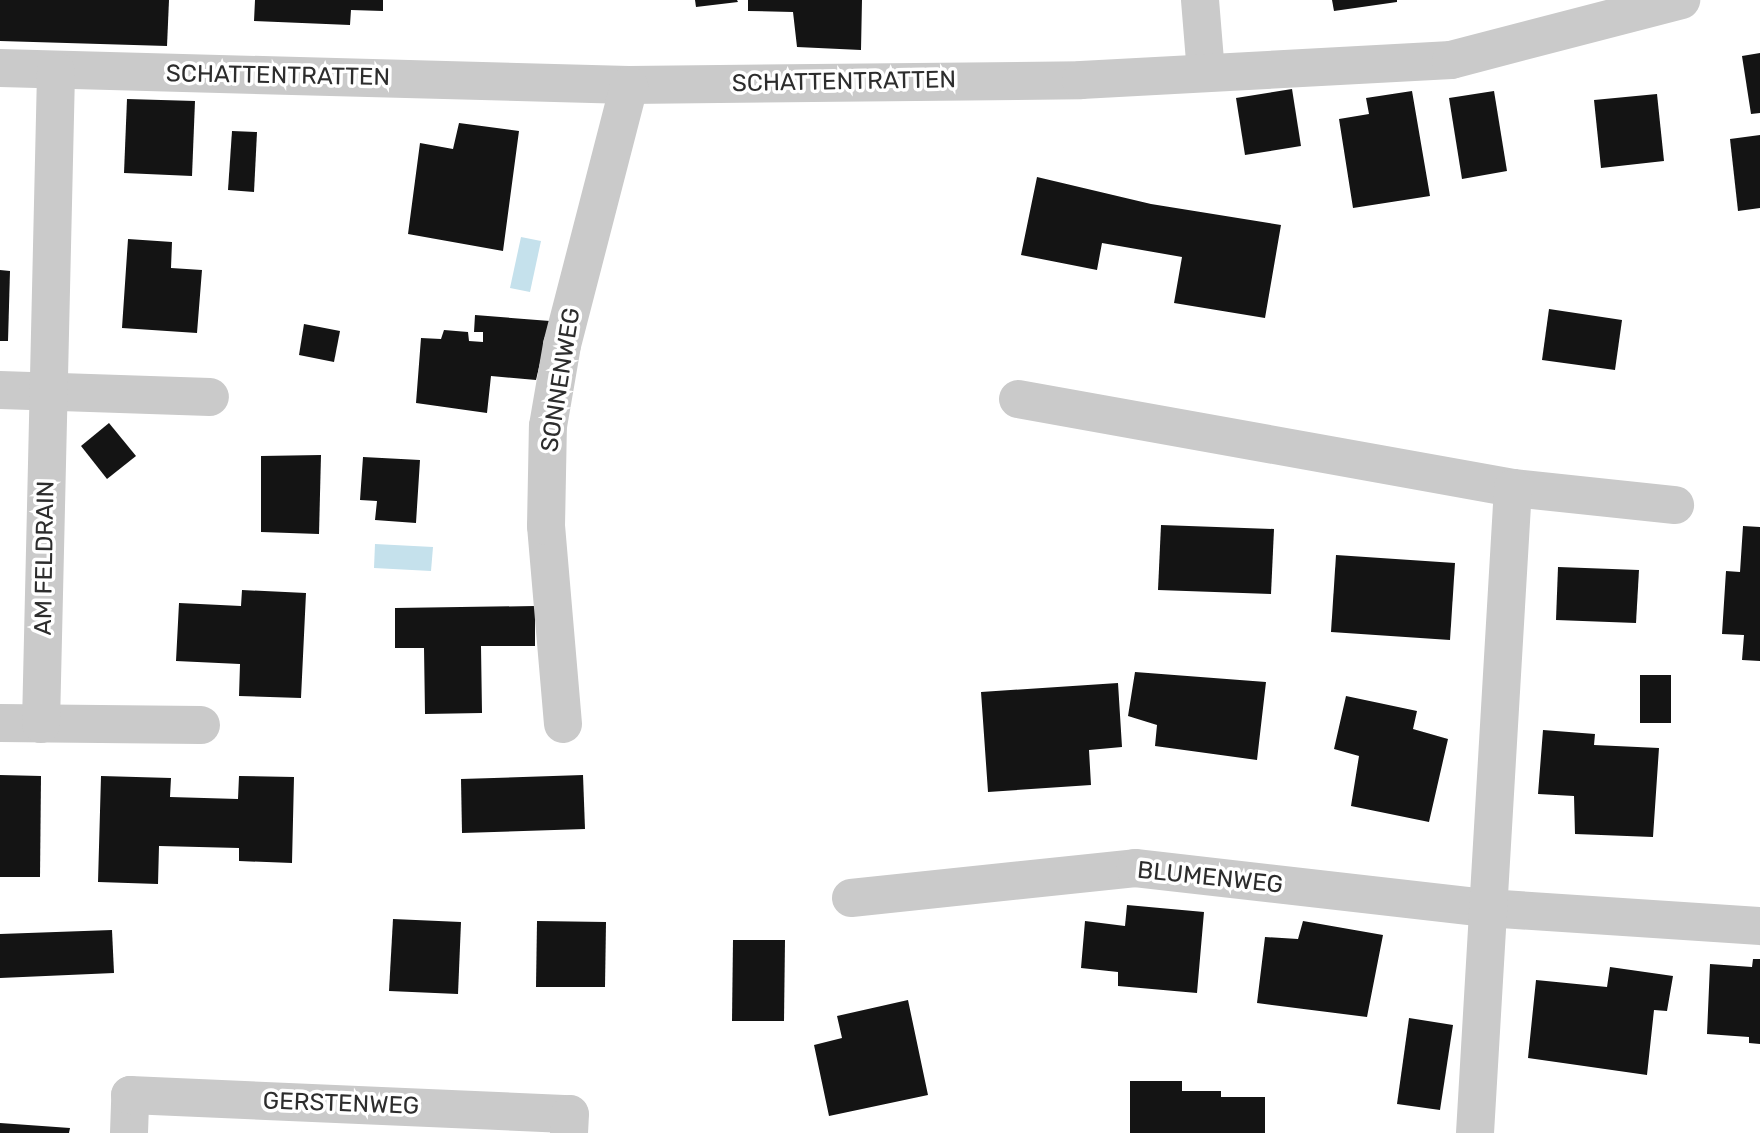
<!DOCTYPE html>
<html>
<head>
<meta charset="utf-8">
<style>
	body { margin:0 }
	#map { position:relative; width:1760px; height:1133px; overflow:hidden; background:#fff; font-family:Rubik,sans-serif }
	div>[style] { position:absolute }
	.water>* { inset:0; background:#c5e1ec }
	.building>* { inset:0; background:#141414 }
	.minor>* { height:38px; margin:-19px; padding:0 19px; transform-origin:19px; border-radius:19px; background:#cacaca }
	span { translate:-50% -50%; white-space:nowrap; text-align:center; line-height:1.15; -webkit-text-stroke:7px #fff; paint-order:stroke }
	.street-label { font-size:24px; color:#2d2d2d }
</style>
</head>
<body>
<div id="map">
	<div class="water">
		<i style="clip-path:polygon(521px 237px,541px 241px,530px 292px,510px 288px)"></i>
		<i style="clip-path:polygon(375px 544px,433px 547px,431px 571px,374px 568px)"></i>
	</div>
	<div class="building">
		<i style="clip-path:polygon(0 0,169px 0,167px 46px,0 41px)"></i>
		<i style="clip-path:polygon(255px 0,383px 0,383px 11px,351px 10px,350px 25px,254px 21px)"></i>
		<i style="clip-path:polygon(695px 0,737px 0,738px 2px,696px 7px)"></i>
		<i style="clip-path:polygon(748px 0,862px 0,861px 50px,797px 47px,793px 12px,748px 11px)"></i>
		<i style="clip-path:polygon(1332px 0,1397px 0,1397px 2px,1334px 11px)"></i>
		<i style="clip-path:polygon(1760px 53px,1760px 113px,1751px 114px,1742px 56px)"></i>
		<i style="clip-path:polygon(1292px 89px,1301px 146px,1245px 155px,1236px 98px)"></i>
		<i style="clip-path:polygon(1412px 91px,1430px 196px,1353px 208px,1339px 119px,1369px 114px,1366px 98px)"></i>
		<i style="clip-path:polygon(1494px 91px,1507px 171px,1462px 179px,1449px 98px)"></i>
		<i style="clip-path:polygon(1657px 94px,1664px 161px,1601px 168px,1594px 100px)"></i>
		<i style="clip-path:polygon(127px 99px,195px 101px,192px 176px,124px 173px)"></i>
		<i style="clip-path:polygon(459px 123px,519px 131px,503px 251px,408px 234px,420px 143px,453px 149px)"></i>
		<i style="clip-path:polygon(232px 131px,257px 132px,254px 192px,228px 190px)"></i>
		<i style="clip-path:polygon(1760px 135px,1760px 208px,1738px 211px,1730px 139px)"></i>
		<i style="clip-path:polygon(1037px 177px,1151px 204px,1281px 225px,1265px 318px,1174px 303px,1182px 257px,1102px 243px,1097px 270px,1021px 255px)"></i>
		<i style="clip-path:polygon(128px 239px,172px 242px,171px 268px,202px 270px,197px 333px,122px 328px)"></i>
		<i style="clip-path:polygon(0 270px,10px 271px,8px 341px,0 341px)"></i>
		<i style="clip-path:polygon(1549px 309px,1622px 320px,1615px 370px,1542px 360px)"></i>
		<i style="clip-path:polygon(475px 315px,550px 321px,536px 380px,491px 376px,487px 413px,416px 403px,421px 338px,441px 339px,444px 330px,468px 332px,469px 341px,483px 342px,483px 332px,474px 332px)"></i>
		<i style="clip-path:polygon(304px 324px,340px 331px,334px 362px,299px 355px)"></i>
		<i style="clip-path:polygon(109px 423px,136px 456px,107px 479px,81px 446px)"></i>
		<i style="clip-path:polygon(321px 455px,319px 534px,261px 532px,261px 456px)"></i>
		<i style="clip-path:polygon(363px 457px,420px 460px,416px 523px,375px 520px,377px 501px,360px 500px)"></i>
		<i style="clip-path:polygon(1161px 525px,1274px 529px,1271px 594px,1158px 590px)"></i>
		<i style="clip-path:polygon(1743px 526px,1760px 527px,1760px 661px,1742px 660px,1744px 635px,1722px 634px,1726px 571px,1740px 572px)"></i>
		<i style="clip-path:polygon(1336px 555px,1455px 563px,1450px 640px,1331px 632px)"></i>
		<i style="clip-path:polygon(1558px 567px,1639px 570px,1636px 623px,1556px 620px)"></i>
		<i style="clip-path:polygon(242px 590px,306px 593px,301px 698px,239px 696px,240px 664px,176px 661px,179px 603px,241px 606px)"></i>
		<i style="clip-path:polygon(535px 606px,535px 646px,481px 646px,482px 713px,425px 714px,424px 648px,395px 648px,395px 608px)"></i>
		<i style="clip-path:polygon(1135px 672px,1266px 682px,1257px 760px,1155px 746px,1157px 725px,1128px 716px)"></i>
		<i style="clip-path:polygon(1640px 675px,1671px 675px,1671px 723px,1640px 723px)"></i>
		<i style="clip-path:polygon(1118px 683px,1122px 747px,1089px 750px,1091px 785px,988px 792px,981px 692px)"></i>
		<i style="clip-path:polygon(1346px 696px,1417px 711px,1413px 729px,1448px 739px,1429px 822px,1351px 806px,1359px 756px,1334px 749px)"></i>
		<i style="clip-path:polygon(1543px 730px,1595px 734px,1594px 745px,1659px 748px,1653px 837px,1575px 834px,1574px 796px,1538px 794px)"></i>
		<i style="clip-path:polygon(0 775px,41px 776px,40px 877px,0 877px)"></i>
		<i style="clip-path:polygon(583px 775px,585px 829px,462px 833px,461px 779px)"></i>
		<i style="clip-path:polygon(101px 776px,171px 778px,170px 797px,238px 799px,239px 776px,294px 777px,292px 863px,239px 861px,239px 848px,159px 846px,158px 884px,98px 882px)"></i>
		<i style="clip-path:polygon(1127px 905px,1204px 912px,1197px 993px,1118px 986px,1118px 972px,1081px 968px,1085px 921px,1125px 926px)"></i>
		<i style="clip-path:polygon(393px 919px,461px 922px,458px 994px,389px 991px)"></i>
		<i style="clip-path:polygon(537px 921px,606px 922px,605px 987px,536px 987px)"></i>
		<i style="clip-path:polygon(1303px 921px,1383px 935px,1367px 1017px,1257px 1003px,1265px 937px,1298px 939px)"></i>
		<i style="clip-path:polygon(112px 930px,114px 973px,0 978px,0 934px)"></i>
		<i style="clip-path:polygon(733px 940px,785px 940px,784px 1021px,732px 1021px)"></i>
		<i style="clip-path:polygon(1753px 959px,1760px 959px,1760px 1044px,1749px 1043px,1749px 1037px,1707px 1034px,1710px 964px,1752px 967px)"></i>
		<i style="clip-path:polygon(1610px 967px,1673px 976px,1667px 1011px,1654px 1010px,1647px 1075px,1528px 1058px,1536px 980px,1607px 987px)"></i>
		<i style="clip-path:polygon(908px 1000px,928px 1095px,829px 1116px,814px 1045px,842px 1038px,837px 1016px)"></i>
		<i style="clip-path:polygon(1409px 1018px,1453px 1025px,1440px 1110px,1397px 1104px)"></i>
		<i style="clip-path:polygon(1130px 1081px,1182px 1081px,1182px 1091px,1221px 1091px,1221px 1097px,1265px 1097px,1265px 1133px,1130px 1133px)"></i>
		<i style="clip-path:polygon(0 1123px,70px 1128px,69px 1133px,0 1133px)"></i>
	</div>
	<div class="minor">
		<i style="left:1200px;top:0;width:73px;rotate:85.3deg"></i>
		<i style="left:0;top:68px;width:629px;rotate:1.55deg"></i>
		<i style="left:629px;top:85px;width:452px;rotate:-0.6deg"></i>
		<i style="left:1081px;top:80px;width:371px;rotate:-3.1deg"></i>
		<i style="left:1451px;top:60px;width:238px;rotate:-14.6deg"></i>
		<i style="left:0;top:390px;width:210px;rotate:1.9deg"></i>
		<i style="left:1018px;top:399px;width:503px;rotate:10.19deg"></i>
		<i style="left:1513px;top:488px;width:163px;rotate:6deg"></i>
		<i style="left:0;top:723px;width:201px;rotate:0.6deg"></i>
		<i style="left:41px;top:724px;width:653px;rotate:-88.68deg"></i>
		<i style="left:563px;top:724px;width:199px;rotate:-94.9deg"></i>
		<i style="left:546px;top:526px;width:100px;rotate:-88.9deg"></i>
		<i style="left:548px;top:426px;width:82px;rotate:-80.2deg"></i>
		<i style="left:562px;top:345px;width:268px;rotate:-75.5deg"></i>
		<i style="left:851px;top:898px;width:286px;rotate:-6deg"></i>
		<i style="left:1135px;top:868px;width:354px;rotate:6.5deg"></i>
		<i style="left:1487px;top:908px;width:274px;rotate:3.8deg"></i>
		<i style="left:129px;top:1133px;width:38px;rotate:-88deg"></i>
		<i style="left:130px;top:1095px;width:440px;rotate:2.5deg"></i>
		<i style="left:570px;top:1114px;width:19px;rotate:93deg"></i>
		<i style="left:1475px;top:1133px;width:646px;rotate:-86.63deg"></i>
	</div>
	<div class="street-label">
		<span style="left:278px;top:76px;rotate:1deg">SCHATTENTRATTEN</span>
		<span style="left:844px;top:82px;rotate:-1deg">SCHATTENTRATTEN</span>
		<span style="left:561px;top:380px;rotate:-81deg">SONNENWEG</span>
		<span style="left:45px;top:558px;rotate:-89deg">AM FELDRAIN</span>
		<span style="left:1210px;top:878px;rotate:6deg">BLUMENWEG</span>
		<span style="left:341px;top:1104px;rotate:2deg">GERSTENWEG</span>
	</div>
</div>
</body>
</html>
